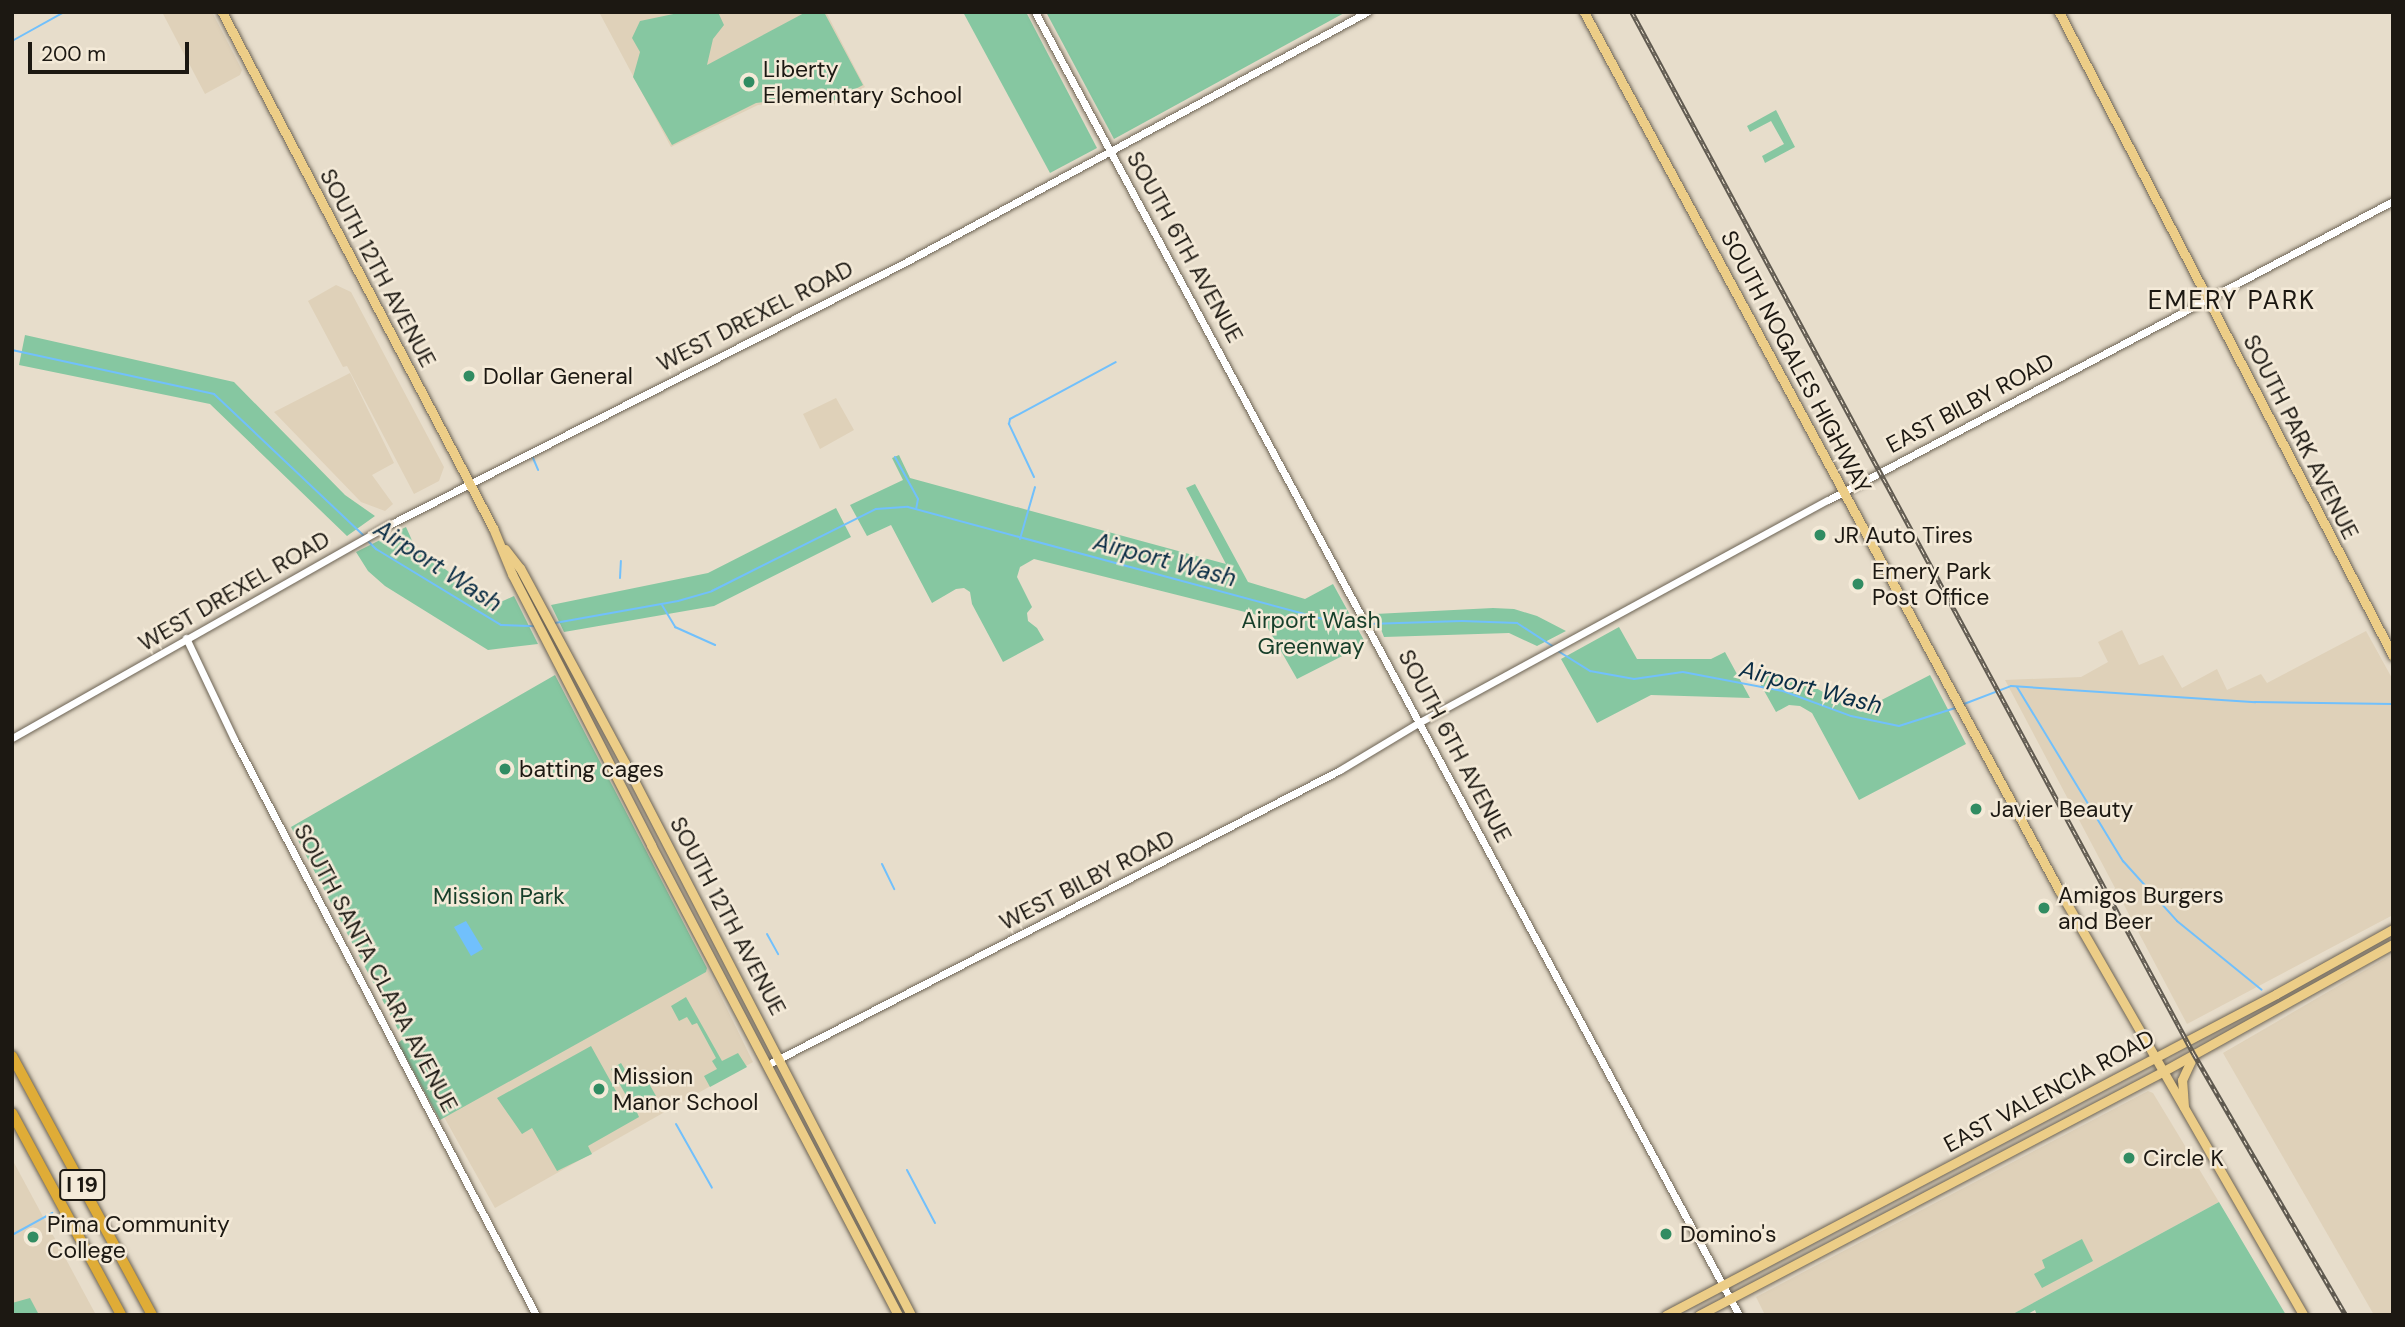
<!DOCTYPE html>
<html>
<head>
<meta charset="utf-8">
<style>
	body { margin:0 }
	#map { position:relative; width:2405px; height:1327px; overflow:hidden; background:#e7ddcb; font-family:"DM Sans",sans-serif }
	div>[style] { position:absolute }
	.built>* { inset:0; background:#dfd1b9 }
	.green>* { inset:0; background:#86c7a1 }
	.water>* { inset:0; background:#71c0fc }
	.stream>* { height:2px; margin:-1px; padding:0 1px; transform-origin:1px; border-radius:1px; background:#71c0fc }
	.roads { filter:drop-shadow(0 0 2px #6c6354) drop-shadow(0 0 2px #6c6354) }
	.minor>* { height:7px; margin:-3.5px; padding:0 3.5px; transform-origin:3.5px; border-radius:3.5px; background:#fff }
	.major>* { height:9px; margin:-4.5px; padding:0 4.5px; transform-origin:4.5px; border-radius:4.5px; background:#eccd87 }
	.highway>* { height:10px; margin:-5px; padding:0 5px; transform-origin:5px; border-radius:5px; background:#dfac37 }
	.rail>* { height:4.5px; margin-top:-2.25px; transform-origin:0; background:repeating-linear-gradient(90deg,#f4ead8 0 5px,#605a50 0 10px); box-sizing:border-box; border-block:2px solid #605a50 }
	.dots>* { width:19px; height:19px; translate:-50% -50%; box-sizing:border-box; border:4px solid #f4ead8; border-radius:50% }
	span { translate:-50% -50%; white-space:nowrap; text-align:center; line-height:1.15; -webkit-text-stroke:5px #f4ead8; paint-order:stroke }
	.shield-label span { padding:2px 5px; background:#f4ead8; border:2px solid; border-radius:5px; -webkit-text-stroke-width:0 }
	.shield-label { font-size:21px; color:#1c1812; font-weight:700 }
	.poi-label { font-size:23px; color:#1c1812 }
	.left { translate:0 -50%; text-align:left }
	.street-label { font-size:23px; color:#1c1812 }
	.park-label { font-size:23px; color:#173f2a }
	.water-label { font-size:24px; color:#0a2d45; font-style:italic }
	.quarter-label { font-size:26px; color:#1c1812; letter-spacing:2px }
	.frame { position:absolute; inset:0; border:14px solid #1c1812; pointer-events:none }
	.scale { position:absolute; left:28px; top:42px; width:161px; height:32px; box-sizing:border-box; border:4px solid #1c1812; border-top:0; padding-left:9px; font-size:21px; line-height:24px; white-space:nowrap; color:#1c1812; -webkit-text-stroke:5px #f4ead8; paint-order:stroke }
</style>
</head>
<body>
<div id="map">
	<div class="built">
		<i style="clip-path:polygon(162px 12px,212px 12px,242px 70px,240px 75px,205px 94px)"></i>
		<i style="clip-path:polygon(599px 12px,826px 12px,865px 87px,831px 106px,803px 99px,758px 105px,671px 147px)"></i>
		<i style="clip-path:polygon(336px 285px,351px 292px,444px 467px,439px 481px,414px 494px,347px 366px,343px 367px,308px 301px)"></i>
		<i style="clip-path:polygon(350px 373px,394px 463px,372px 475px,393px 504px,385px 511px,361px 502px,274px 412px)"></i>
		<i style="clip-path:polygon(836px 398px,854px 430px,820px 449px,803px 414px)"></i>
		<i style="clip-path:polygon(2122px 630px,2139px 665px,2163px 655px,2182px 688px,2217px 669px,2227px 690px,2261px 674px,2267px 683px,2366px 631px,2393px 680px,2393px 915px,2187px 1024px,2005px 680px,2081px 677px,2108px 662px,2098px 642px)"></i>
		<i style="clip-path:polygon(2393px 954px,2393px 1315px,2374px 1315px,2223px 1053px)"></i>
		<i style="clip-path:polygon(707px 968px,753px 1062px,495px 1208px,444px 1117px)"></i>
		<i style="clip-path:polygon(2148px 1091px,2153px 1093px,2219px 1202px,2011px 1315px,1765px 1315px,1756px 1297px)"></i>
		<i style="clip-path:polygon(12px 1159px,96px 1315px,12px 1315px)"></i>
	</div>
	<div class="green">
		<i style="clip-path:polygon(683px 12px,718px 12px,724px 25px,713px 39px,707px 65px,806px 12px,824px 12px,863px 85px,829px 103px,802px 97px,756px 103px,672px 145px,633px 77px,640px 52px,632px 38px,640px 21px)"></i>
		<i style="clip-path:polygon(963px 12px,1026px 12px,1097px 148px,1050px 173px)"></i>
		<i style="clip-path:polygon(1046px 12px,1346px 12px,1114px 139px)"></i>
		<i style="clip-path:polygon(1776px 110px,1795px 147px,1765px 163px,1762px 156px,1784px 144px,1771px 121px,1750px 132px,1747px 126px)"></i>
		<i style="clip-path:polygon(25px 335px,234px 382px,345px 495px,375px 516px,347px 536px,210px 404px,19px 365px)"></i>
		<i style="clip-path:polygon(899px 455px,910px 478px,1226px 564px,1186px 488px,1195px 484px,1248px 582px,1305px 599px,1333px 584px,1366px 644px,1297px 679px,1261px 616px,1034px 559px,1020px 567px,1017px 577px,1032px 607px,1027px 613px,1028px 621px,1037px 628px,1044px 640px,1003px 662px,972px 604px,970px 592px,964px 588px,956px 589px,932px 603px,891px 525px,867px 536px,850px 505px,903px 480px,892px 458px)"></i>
		<i style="clip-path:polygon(836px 508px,851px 537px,714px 606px,564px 632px,551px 605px,708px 573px)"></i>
		<i style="clip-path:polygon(406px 527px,415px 547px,494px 605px,514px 596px,538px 644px,488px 650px,385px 586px,368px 571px,356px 552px)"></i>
		<i style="clip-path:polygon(1493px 608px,1514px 609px,1537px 616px,1566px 631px,1537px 646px,1509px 633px,1384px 637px,1375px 614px)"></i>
		<i style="clip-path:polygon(1619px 627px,1637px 659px,1711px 659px,1725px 652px,1750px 698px,1651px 695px,1597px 723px,1561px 659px)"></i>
		<i style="clip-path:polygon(1753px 671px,1802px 680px,1837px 700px,1868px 707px,1930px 675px,1966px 744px,1859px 800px,1812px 713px,1800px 706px,1789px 705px,1776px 712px)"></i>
		<i style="clip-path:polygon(555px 675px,707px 968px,706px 972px,440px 1120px,398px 1043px,403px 1039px,291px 827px)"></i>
		<i style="clip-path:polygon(686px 997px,722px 1061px,738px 1053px,747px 1067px,710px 1087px,704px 1076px,717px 1069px,712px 1061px,716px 1058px,697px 1023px,692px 1025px,687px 1017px,679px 1021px,671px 1006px)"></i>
		<i style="clip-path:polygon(591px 1046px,621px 1100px,627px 1097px,611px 1069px,621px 1063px,630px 1078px,642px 1071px,656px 1096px,635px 1108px,639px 1117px,588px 1146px,592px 1154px,557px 1171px,532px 1128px,522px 1134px,497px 1098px)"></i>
		<i style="clip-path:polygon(2219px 1202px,2286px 1315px,2037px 1315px,2035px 1310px,2026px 1315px,2011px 1315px)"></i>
		<i style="clip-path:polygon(2082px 1239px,2093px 1261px,2042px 1288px,2034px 1274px,2045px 1268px,2042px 1260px)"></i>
		<i style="clip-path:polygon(30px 1298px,39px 1315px,12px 1315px,12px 1303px)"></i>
	</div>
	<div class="water">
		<i style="clip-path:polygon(466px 921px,483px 949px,471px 956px,454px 927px)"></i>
	</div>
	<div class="stream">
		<i style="left:12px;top:41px;width:60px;rotate:-29.1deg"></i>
		<i style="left:12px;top:350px;width:207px;rotate:12.3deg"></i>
		<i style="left:214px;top:394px;width:207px;rotate:43.4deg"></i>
		<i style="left:895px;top:457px;width:48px;rotate:61.3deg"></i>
		<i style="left:918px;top:499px;width:10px;rotate:101deg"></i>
		<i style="left:533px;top:458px;width:13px;rotate:67deg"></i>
		<i style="left:1034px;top:477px;width:59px;rotate:-115.3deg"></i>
		<i style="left:1009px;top:424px;width:5px;rotate:-79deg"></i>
		<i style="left:1010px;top:419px;width:120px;rotate:-28.3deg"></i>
		<i style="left:1020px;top:539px;width:54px;rotate:-73.9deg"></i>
		<i style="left:367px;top:540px;width:13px;rotate:45deg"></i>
		<i style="left:376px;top:549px;width:146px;rotate:31.3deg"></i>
		<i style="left:501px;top:625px;width:35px;rotate:2deg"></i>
		<i style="left:620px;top:578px;width:17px;rotate:-87deg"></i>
		<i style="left:662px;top:605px;width:26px;rotate:59deg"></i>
		<i style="left:675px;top:627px;width:44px;rotate:24.2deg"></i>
		<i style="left:555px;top:623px;width:125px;rotate:-10.1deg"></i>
		<i style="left:678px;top:601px;width:35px;rotate:-16deg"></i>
		<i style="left:712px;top:591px;width:183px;rotate:-26.6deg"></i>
		<i style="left:876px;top:509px;width:32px;rotate:-4deg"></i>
		<i style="left:908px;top:507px;width:449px;rotate:15.1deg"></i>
		<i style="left:1342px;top:624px;width:20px"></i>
		<i style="left:1368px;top:624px;width:94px;rotate:-1.8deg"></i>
		<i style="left:1462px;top:621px;width:55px;rotate:2.1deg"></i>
		<i style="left:1517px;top:623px;width:44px;rotate:33deg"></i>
		<i style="left:1558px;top:651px;width:38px;rotate:32deg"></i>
		<i style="left:1590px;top:671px;width:45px;rotate:10.3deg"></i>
		<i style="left:1634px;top:679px;width:49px;rotate:-8.1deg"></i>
		<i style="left:1683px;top:672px;width:102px;rotate:10.8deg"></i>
		<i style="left:1783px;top:691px;width:72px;rotate:20.2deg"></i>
		<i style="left:1851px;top:716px;width:49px;rotate:11.8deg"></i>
		<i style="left:1899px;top:726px;width:59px;rotate:-17.8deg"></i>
		<i style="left:2017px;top:687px;width:204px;rotate:58.7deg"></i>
		<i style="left:2123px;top:861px;width:81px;rotate:48deg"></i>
		<i style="left:2177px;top:921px;width:109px;rotate:39.1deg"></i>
		<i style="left:1964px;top:704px;width:50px;rotate:-21deg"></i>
		<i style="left:2011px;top:686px;width:245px;rotate:3.8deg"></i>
		<i style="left:2255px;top:702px;width:138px;rotate:0.8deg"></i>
		<i style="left:882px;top:864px;width:28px;rotate:64deg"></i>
		<i style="left:767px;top:934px;width:23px;rotate:61deg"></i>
		<i style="left:676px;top:1124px;width:73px;rotate:60.6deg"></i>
		<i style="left:907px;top:1170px;width:60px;rotate:62.2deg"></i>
		<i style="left:12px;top:1235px;width:46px;rotate:-28.8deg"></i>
	</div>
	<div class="roads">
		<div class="minor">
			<i style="left:1035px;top:12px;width:1481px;rotate:61.62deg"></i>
			<i style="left:186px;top:638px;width:112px;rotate:64.6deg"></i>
			<i style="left:234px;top:739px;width:650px;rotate:62.33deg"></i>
			<i style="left:12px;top:738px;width:435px;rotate:-29.5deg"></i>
			<i style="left:391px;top:524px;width:576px;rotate:-26.97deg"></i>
			<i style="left:904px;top:263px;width:527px;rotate:-28.46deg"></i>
			<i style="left:767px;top:1065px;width:644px;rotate:-27.24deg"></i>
			<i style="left:1340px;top:770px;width:93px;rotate:-31deg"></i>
			<i style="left:1420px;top:722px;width:464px;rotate:-28.6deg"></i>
			<i style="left:1828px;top:500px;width:639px;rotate:-27.89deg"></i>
		</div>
		<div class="major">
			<i style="left:222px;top:12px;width:583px;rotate:62.29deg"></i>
			<i style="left:493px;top:528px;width:50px;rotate:67.6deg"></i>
			<i style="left:512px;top:574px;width:305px;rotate:62.8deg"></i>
			<i style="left:651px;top:845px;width:531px;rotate:62.28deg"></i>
			<i style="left:1584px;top:12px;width:998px;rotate:61.59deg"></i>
			<i style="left:2059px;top:890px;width:490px;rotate:60.1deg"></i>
			<i style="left:2059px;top:12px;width:725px;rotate:62.59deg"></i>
			<i style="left:505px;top:549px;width:24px;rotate:52deg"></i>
			<i style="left:520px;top:568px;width:221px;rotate:61.7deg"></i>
			<i style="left:625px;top:763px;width:622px;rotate:62.61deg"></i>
			<i style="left:2184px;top:1107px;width:27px;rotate:-94deg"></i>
			<i style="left:2182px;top:1080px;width:29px;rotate:-65deg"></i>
			<i style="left:1666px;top:1315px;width:689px;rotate:-27.75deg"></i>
			<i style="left:2276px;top:994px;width:134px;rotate:-29.1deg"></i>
			<i style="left:1699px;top:1315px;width:523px;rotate:-27.69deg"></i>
			<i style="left:2162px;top:1072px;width:264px;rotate:-29deg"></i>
		</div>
		<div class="highway">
			<i style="left:12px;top:1056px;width:294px;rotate:61.6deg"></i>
			<i style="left:12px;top:1113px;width:230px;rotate:61.6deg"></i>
		</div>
	</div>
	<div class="rail">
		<i style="left:1632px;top:12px;width:1184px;rotate:61.66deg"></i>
		<i style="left:2194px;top:1054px;width:302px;rotate:59.8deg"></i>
	</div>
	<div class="dots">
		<i style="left:749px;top:82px;background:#318c62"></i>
		<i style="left:469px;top:376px;background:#318c62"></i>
		<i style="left:1820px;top:535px;background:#318c62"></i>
		<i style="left:1858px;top:584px;background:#318c62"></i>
		<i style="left:505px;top:769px;background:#318c62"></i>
		<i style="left:1976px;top:809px;background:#318c62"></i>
		<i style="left:2044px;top:908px;background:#318c62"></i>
		<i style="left:599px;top:1089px;background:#318c62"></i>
		<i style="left:2129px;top:1158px;background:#318c62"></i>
		<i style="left:1666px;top:1234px;background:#318c62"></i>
		<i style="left:33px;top:1237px;background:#318c62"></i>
	</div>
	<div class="shield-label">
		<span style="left:82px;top:1185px">I 19</span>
	</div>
	<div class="poi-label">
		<span class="left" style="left:763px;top:82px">Liberty<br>Elementary School</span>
		<span class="left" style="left:483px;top:376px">Dollar General</span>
		<span class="left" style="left:1834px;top:535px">JR Auto Tires</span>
		<span class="left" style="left:1872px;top:584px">Emery Park<br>Post Office</span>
		<span class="left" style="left:519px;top:769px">batting cages</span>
		<span class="left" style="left:1990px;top:809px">Javier Beauty</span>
		<span class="left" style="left:2058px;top:908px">Amigos Burgers<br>and Beer</span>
		<span class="left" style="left:613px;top:1089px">Mission<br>Manor School</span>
		<span class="left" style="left:2143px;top:1158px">Circle K</span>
		<span class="left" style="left:47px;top:1237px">Pima Community<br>College</span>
		<span class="left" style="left:1680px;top:1234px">Domino's</span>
	</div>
	<div class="street-label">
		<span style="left:1185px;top:247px;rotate:61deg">SOUTH 6TH AVENUE</span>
		<span style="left:378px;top:268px;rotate:62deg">SOUTH 12TH AVENUE</span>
		<span style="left:755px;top:316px;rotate:-27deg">WEST DREXEL ROAD</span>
		<span style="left:1796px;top:362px;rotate:62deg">SOUTH NOGALES HIGHWAY</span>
		<span style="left:1970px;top:403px;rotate:-28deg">EAST BILBY ROAD</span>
		<span style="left:2301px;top:437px;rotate:63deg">SOUTH PARK AVENUE</span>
		<span style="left:234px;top:591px;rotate:-30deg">WEST DREXEL ROAD</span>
		<span style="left:1455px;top:746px;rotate:62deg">SOUTH 6TH AVENUE</span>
		<span style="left:1087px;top:880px;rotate:-27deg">WEST BILBY ROAD</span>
		<span style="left:728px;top:916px;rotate:62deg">SOUTH 12TH AVENUE</span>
		<span style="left:376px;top:968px;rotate:62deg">SOUTH SANTA CLARA AVENUE</span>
		<span style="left:2049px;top:1091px;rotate:-28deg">EAST VALENCIA ROAD</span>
	</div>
	<div class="park-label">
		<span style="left:1311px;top:633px">Airport Wash<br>Greenway</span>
		<span style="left:499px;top:896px">Mission Park</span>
	</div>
	<div class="water-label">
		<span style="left:1165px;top:560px;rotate:15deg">Airport Wash</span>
		<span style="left:438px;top:566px;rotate:33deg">Airport Wash</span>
		<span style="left:1811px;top:687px;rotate:15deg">Airport Wash</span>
	</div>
	<div class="quarter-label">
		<span style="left:2232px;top:301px">EMERY PARK</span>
	</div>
	<div class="frame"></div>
	<div class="scale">200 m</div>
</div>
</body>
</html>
